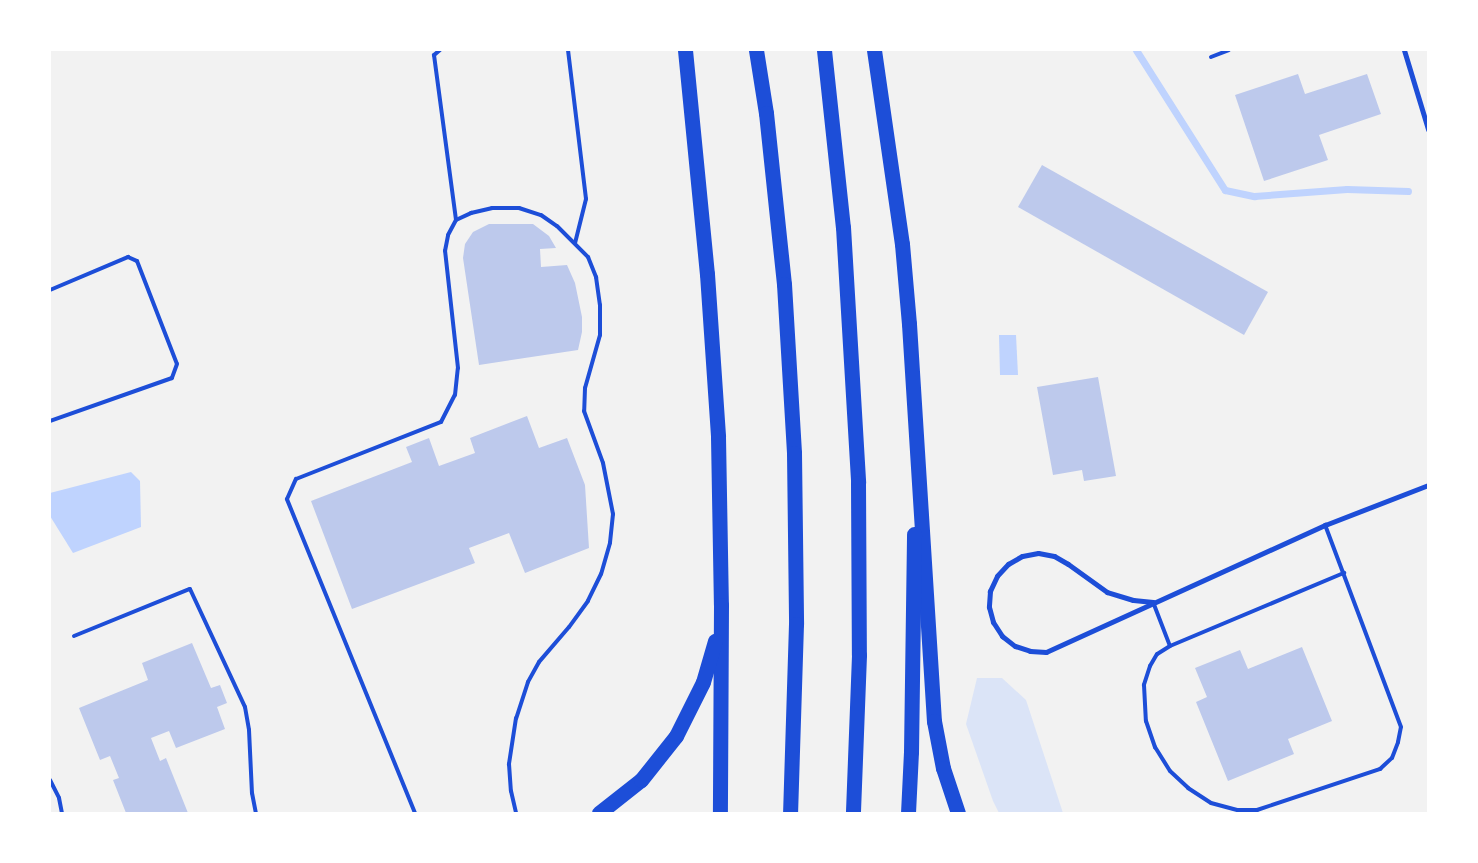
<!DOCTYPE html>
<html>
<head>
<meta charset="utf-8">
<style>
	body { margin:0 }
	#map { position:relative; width:1478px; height:863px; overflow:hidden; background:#f2f2f2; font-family:"IBM Plex Serif",serif }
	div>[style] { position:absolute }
	.green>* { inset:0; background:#dbe4f7 }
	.water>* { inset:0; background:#bfd3fe }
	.stream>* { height:7px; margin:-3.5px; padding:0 3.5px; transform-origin:3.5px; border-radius:3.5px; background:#bfd3fe }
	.building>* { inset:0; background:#bdc9ec }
	.service>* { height:4px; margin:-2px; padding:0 2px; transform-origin:2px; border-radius:2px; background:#1d4ed8 }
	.minor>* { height:5px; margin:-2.5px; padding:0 2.5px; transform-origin:2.5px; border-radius:2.5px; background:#1d4ed8 }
	.motorway>* { height:15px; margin:-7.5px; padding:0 7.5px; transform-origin:7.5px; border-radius:7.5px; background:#1d4ed8 }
	span { translate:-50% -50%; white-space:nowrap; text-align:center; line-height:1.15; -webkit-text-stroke:4px #fff; paint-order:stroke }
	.frame { position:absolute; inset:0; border:51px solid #fff; pointer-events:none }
</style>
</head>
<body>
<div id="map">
	<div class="green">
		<i style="clip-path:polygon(977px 678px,1002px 678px,1026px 700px,1063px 813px,999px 813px,993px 801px,966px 724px)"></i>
	</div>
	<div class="water">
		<i style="clip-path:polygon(999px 335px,1016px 335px,1018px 375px,1000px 375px)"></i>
		<i style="clip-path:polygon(131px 472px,140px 481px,141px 527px,73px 553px,50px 516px,50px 493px)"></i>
	</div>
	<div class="stream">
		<i style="left:1136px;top:50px;width:166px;rotate:57.6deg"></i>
		<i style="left:1225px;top:190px;width:30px;rotate:12deg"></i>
		<i style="left:1254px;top:196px;width:93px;rotate:-4.3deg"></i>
		<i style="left:1347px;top:189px;width:61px;rotate:1.9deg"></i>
	</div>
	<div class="building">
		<i style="clip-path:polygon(1298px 74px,1305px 94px,1367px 74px,1381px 114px,1319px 135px,1328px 160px,1264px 181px,1235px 95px)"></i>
		<i style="clip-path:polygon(1042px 165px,1268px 292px,1244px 335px,1018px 207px)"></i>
		<i style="clip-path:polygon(489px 224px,533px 224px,549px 236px,556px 248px,540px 249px,541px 267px,567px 265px,575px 283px,582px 317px,582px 332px,578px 350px,479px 365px,463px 258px,465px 244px,473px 232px)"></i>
		<i style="clip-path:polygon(1098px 377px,1116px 476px,1084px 481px,1082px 470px,1053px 475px,1037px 387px)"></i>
		<i style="clip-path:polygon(527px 416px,539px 448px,567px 438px,585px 485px,589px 548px,525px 573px,509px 533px,469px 548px,475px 563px,352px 609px,311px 501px,412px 462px,406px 447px,429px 438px,439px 466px,475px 453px,470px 438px)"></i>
		<i style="clip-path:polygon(192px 643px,211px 688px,220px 685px,227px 703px,217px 707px,225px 729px,176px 748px,169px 731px,151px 738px,160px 761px,166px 758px,188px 813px,126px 813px,113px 780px,119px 778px,110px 756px,100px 760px,79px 708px,148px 680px,142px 663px)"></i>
		<i style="clip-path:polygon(1302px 647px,1332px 721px,1288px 739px,1294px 754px,1228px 781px,1196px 702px,1207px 697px,1195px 668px,1240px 650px,1248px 669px)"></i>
	</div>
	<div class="service">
		<i style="left:440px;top:50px;width:8px;rotate:140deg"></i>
		<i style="left:434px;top:55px;width:166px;rotate:82.4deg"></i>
		<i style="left:568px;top:50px;width:150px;rotate:83.1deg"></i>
		<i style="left:586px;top:199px;width:45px;rotate:104deg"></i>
		<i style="left:1211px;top:57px;width:19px;rotate:-21deg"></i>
		<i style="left:50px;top:290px;width:85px;rotate:-22.9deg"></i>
		<i style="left:128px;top:257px;width:10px;rotate:24deg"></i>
		<i style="left:137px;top:261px;width:110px;rotate:68.8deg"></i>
		<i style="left:177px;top:364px;width:15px;rotate:110deg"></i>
		<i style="left:172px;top:378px;width:129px;rotate:160.6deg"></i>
		<i style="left:1153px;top:602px;width:47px;rotate:68.9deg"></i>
		<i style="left:1170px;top:646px;width:15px;rotate:148deg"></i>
		<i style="left:1157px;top:654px;width:14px;rotate:120deg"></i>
		<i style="left:1150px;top:666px;width:20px;rotate:108deg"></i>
		<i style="left:1144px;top:685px;width:36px;rotate:87deg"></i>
		<i style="left:1146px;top:721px;width:28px;rotate:71deg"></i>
		<i style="left:1155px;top:747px;width:28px;rotate:58deg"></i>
		<i style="left:1170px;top:771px;width:25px;rotate:43deg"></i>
		<i style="left:1188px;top:788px;width:27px;rotate:33deg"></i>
		<i style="left:1211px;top:803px;width:28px;rotate:15deg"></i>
		<i style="left:1238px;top:810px;width:19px"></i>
		<i style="left:1257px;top:810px;width:130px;rotate:-18.4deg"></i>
		<i style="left:1380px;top:769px;width:16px;rotate:-43deg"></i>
		<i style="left:1392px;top:758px;width:17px;rotate:-69deg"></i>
		<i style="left:1398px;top:742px;width:15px;rotate:-79deg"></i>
		<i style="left:1401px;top:727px;width:216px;rotate:-110.6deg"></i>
		<i style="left:74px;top:636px;width:125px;rotate:-22.1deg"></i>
		<i style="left:190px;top:589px;width:130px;rotate:65deg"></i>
		<i style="left:245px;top:707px;width:23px;rotate:80deg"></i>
		<i style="left:249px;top:730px;width:63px;rotate:87.3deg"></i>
		<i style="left:252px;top:793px;width:20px;rotate:79deg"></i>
		<i style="left:1170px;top:646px;width:189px;rotate:-22.8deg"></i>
		<i style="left:50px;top:780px;width:20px;rotate:63deg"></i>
		<i style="left:59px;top:798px;width:15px;rotate:79deg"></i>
		<i style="left:415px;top:813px;width:339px;rotate:-112.2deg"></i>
		<i style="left:287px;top:499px;width:22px;rotate:-66deg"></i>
		<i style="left:296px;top:479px;width:156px;rotate:-21.5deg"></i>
		<i style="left:441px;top:422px;width:30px;rotate:-63deg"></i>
		<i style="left:455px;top:395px;width:27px;rotate:-84deg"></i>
		<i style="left:458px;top:368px;width:118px;rotate:-96.3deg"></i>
		<i style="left:445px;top:251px;width:16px;rotate:-79deg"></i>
		<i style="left:448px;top:235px;width:17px;rotate:-62deg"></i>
		<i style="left:456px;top:220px;width:17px;rotate:-25deg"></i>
		<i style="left:471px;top:213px;width:22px;rotate:-13deg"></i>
		<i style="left:492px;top:208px;width:27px"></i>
		<i style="left:519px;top:208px;width:23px;rotate:18deg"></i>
		<i style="left:541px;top:215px;width:19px;rotate:35deg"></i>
		<i style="left:557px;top:226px;width:44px;rotate:45deg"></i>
		<i style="left:588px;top:257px;width:22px;rotate:68deg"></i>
		<i style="left:596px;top:277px;width:28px;rotate:82deg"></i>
		<i style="left:600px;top:305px;width:30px;rotate:90deg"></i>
		<i style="left:600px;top:335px;width:55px;rotate:105.8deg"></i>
		<i style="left:585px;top:388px;width:23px;rotate:92deg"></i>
		<i style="left:584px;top:411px;width:55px;rotate:69.9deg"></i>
		<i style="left:603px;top:463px;width:52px;rotate:78.9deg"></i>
		<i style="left:613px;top:514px;width:29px;rotate:96deg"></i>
		<i style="left:610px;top:543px;width:32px;rotate:106deg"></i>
		<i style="left:601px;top:574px;width:30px;rotate:116deg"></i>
		<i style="left:588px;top:601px;width:32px;rotate:126deg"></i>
		<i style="left:569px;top:627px;width:46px;rotate:130.6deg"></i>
		<i style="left:539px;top:662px;width:23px;rotate:119deg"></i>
		<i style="left:528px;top:682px;width:38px;rotate:108deg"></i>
		<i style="left:516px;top:718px;width:47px;rotate:98.7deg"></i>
		<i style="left:509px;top:764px;width:27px;rotate:86deg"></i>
		<i style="left:511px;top:791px;width:23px;rotate:77deg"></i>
	</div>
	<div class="minor">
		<i style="left:1404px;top:50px;width:83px;rotate:73.1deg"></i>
		<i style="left:1153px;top:602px;width:20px;rotate:-174deg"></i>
		<i style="left:1133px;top:600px;width:27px;rotate:-163deg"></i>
		<i style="left:1107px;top:592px;width:48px;rotate:-144.3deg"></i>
		<i style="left:1068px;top:564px;width:16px;rotate:-150deg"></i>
		<i style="left:1054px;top:556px;width:16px;rotate:-169deg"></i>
		<i style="left:1038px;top:553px;width:16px;rotate:169deg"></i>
		<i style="left:1022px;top:556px;width:16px;rotate:150deg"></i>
		<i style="left:1008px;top:564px;width:16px;rotate:133deg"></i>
		<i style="left:997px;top:576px;width:17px;rotate:115deg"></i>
		<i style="left:990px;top:591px;width:16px;rotate:94deg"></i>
		<i style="left:989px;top:607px;width:16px;rotate:75deg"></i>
		<i style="left:993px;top:622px;width:17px;rotate:57deg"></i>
		<i style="left:1002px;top:636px;width:16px;rotate:38deg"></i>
		<i style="left:1015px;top:646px;width:16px;rotate:18deg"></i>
		<i style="left:1030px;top:651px;width:16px;rotate:4deg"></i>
		<i style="left:1046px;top:652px;width:307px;rotate:-24.5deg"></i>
		<i style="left:1325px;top:525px;width:110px;rotate:-21.2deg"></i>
	</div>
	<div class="motorway">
		<i style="left:685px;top:50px;width:225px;rotate:84.4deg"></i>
		<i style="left:707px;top:274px;width:163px;rotate:86.1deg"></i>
		<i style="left:718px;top:437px;width:168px;rotate:89deg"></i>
		<i style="left:721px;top:605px;width:208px;rotate:90.3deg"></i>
		<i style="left:756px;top:50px;width:64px;rotate:81deg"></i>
		<i style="left:766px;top:113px;width:172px;rotate:84deg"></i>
		<i style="left:784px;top:284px;width:169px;rotate:86.6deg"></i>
		<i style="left:794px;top:453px;width:171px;rotate:89.3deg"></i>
		<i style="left:796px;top:624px;width:189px;rotate:91.8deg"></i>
		<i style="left:824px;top:50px;width:178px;rotate:83.9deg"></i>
		<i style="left:843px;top:227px;width:256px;rotate:86.6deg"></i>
		<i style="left:858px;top:483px;width:172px;rotate:89.7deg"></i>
		<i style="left:859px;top:655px;width:158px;rotate:92.2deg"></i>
		<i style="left:874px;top:50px;width:196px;rotate:81.8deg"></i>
		<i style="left:902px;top:244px;width:80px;rotate:85deg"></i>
		<i style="left:909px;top:324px;width:398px;rotate:86.4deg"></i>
		<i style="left:934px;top:721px;width:48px;rotate:79.2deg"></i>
		<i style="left:943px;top:768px;width:47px;rotate:71.6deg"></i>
		<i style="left:599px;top:813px;width:53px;rotate:-38.2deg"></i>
		<i style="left:641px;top:780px;width:56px;rotate:-51.5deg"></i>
		<i style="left:676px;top:736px;width:60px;rotate:-63.4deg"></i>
		<i style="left:703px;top:682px;width:43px;rotate:-73.7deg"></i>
		<i style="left:908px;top:813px;width:61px;rotate:-87.2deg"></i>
		<i style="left:911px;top:752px;width:218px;rotate:-89.2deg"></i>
	</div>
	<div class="frame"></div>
</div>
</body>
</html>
